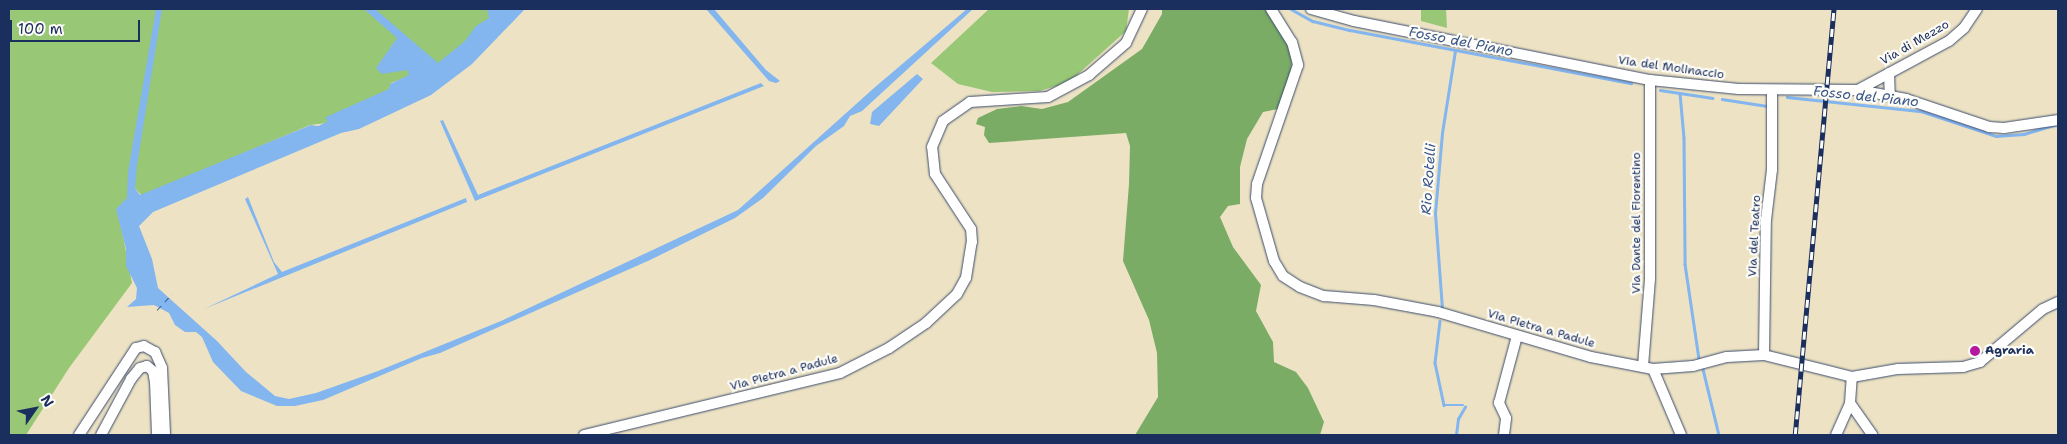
<!DOCTYPE html>
<html>
<head>
<meta charset="utf-8">
<style>
	body { margin:0 }
	#map { position:relative; width:2067px; height:444px; overflow:hidden; background:#ede3c4; font-family:"Shantell Sans",sans-serif }
	div>[style] { position:absolute }
	.green>* { inset:0; background:#98c775 }
	.forest>* { inset:0; background:#7aac66 }
	.water>* { inset:0; background:#83b5ef }
	.stream>* { height:2.5px; margin:-1.25px; padding:0 1.25px; transform-origin:1.25px; border-radius:1.25px; background:#83b5ef }
	.ferry>* { height:1px; margin-top:-0.5px; transform-origin:0; background:repeating-linear-gradient(90deg,#3a578a 0 6px,transparent 0 11px) }
	.roads { filter:drop-shadow(0 0 1px #3a4a6d) drop-shadow(0 0 1px #3a4a6d) }
	.minor>* { height:10px; margin:-5px; padding:0 5px; transform-origin:5px; border-radius:5px; background:#fff }
	.rail>* { height:4.5px; margin-top:-2.25px; transform-origin:0; background:repeating-linear-gradient(90deg,#fdfcf7 0 8px,#1b2f5e 0 16px); box-sizing:border-box; border-block:1px solid #1b2f5e }
	.dots>* { width:14px; height:14px; translate:-50% -50%; box-sizing:border-box; border:2px solid #fdfcf7; border-radius:50% }
	span { translate:-50% -50%; white-space:nowrap; text-align:center; line-height:1.15; -webkit-text-stroke:4.5px #fdfcf7; paint-order:stroke }
	.street-label { font-size:12px; color:#1b2f5e }
	.poi-label { font-size:12px; color:#1b2f5e; font-weight:700 }
	.left { translate:0 -50%; text-align:left }
	.water-label { font-size:14px; color:#3a578a; font-style:italic }
	.frame { position:absolute; inset:0; border:10px solid #1b2f5e; pointer-events:none }
	.north { position:absolute; left:10px; top:384px; width:50px; height:50px; -webkit-text-stroke:4px #fdfcf7; paint-order:stroke; rotate:57deg; font-size:14px; font-weight:700; line-height:20px; text-align:center; color:#1b2f5e }
	.north::after { content:''; display:block; margin:auto; width:18px; height:22px; background:#1b2f5e; clip-path:polygon(50% 0,100% 100%,50% 72%,0 100%) }
	.scale { position:absolute; left:10px; top:20px; width:130px; height:22px; box-sizing:border-box; border:2px solid #1b2f5e; border-top:0; padding-left:6px; font-size:15px; line-height:18px; white-space:nowrap; color:#1b2f5e; -webkit-text-stroke:4px #fdfcf7; paint-order:stroke }
</style>
</head>
<body>
<div id="map">
	<div class="green">
		<i style="clip-path:polygon(9px 9px,498px 9px,454px 52px,416px 79px,409px 76px,391px 83px,389px 90px,328px 123px,310px 125px,142px 196px,135px 188px,118px 210px,132px 283px,69px 368px,26px 435px,9px 435px)"></i>
		<i style="clip-path:polygon(989px 9px,1129px 9px,1126px 31px,1068px 83px,1039px 91px,992px 92px,958px 84px,931px 63px)"></i>
		<i style="clip-path:polygon(1421px 9px,1446px 9px,1447px 28px,1421px 21px)"></i>
	</div>
	<div class="forest">
		<i style="clip-path:polygon(1162px 9px,1268px 9px,1283px 27px,1292px 56px,1291px 76px,1278px 109px,1263px 112px,1247px 139px,1240px 167px,1240px 204px,1228px 206px,1220px 217px,1233px 247px,1261px 285px,1256px 311px,1273px 342px,1274px 362px,1296px 372px,1308px 388px,1324px 422px,1320px 435px,1135px 435px,1158px 397px,1157px 353px,1149px 320px,1123px 261px,1129px 184px,1130px 146px,1126px 133px,989px 143px,984px 135px,985px 127px,976px 124px,978px 118px,997px 109px,1021px 106px,1042px 109px,1068px 102px,1142px 49px,1162px 14px)"></i>
	</div>
	<div class="water">
		<i style="clip-path:polygon(156px 9px,162px 9px,137px 165px,135px 188px,140px 195px,311px 125px,318px 126px,327px 122px,326px 117px,389px 89px,390px 84px,409px 75px,407px 70px,382px 74px,376px 68px,397px 38px,364px 9px,375px 9px,438px 63px,465px 41px,476px 26px,489px 18px,487px 9px,525px 9px,472px 64px,431px 95px,359px 129px,341px 133px,153px 212px,139px 226px,152px 259px,158px 288px,217px 341px,246px 372px,275px 396px,289px 399px,316px 393px,378px 371px,501px 321px,738px 210px,874px 88px,967px 9px,973px 9px,862px 111px,850px 116px,844px 126px,816px 146px,763px 198px,735px 218px,650px 260px,440px 353px,422px 358px,323px 400px,295px 406px,277px 406px,241px 391px,213px 362px,202px 337px,196px 332px,185px 332px,175px 325px,169px 313px,154px 305px,127px 307px,136px 299px,137px 288px,126px 266px,126px 249px,116px 209px,127px 198px,128px 172px)"></i>
		<i style="clip-path:polygon(706px 9px,714px 9px,766px 70px,780px 81px,776px 83px,769px 81px)"></i>
		<i style="clip-path:polygon(917px 74px,923px 79px,879px 126px,870px 124px,872px 112px)"></i>
		<i style="clip-path:polygon(761px 83px,764px 86px,475px 201px,440px 121px,443px 120px,478px 195px)"></i>
		<i style="clip-path:polygon(248px 197px,274px 262px,282px 272px,466px 198px,467px 202px,204px 309px,278px 274px,245px 199px)"></i>
	</div>
	<div class="stream">
		<i style="left:1291px;top:9px;width:25px;rotate:29deg"></i>
		<i style="left:1313px;top:21px;width:38px;rotate:14deg"></i>
		<i style="left:1350px;top:30px;width:286px;rotate:10.7deg"></i>
		<i style="left:1660px;top:90px;width:53px;rotate:8.7deg"></i>
		<i style="left:1680px;top:93px;width:45px;rotate:84.9deg"></i>
		<i style="left:1684px;top:138px;width:126px;rotate:89.5deg"></i>
		<i style="left:1685px;top:264px;width:96px;rotate:81.6deg"></i>
		<i style="left:1787px;top:97px;width:135px;rotate:6deg"></i>
		<i style="left:1921px;top:111px;width:79px;rotate:18.4deg"></i>
		<i style="left:1996px;top:136px;width:28px;rotate:-4deg"></i>
		<i style="left:2024px;top:134px;width:31px;rotate:-17deg"></i>
		<i style="left:1722px;top:99px;width:47px;rotate:8.7deg"></i>
		<i style="left:1442px;top:309px;width:96px;rotate:-94.2deg"></i>
		<i style="left:1435px;top:213px;width:80px;rotate:-85deg"></i>
		<i style="left:1442px;top:133px;width:83px;rotate:-81deg"></i>
		<i style="left:1440px;top:321px;width:42px;rotate:96.8deg"></i>
		<i style="left:1435px;top:363px;width:43px;rotate:77.9deg"></i>
		<i style="left:1444px;top:405px;width:19px"></i>
		<i style="left:1703px;top:369px;width:68px;rotate:76.4deg"></i>
		<i style="left:1456px;top:435px;width:16px;rotate:-83deg"></i>
		<i style="left:1458px;top:419px;width:14px;rotate:-60deg"></i>
	</div>
	<div class="ferry">
		<i style="left:157px;top:310px;width:22px;rotate:-47deg"></i>
	</div>
	<div class="roads">
		<div class="minor">
			<i style="left:1271px;top:9px;width:39px;rotate:58deg"></i>
			<i style="left:1292px;top:42px;width:24px;rotate:75deg"></i>
			<i style="left:1298px;top:65px;width:126px;rotate:109deg"></i>
			<i style="left:1257px;top:184px;width:14px;rotate:94deg"></i>
			<i style="left:1256px;top:198px;width:66px;rotate:74.1deg"></i>
			<i style="left:1274px;top:261px;width:17px;rotate:59deg"></i>
			<i style="left:1283px;top:276px;width:20px;rotate:33deg"></i>
			<i style="left:1300px;top:287px;width:26px;rotate:21deg"></i>
			<i style="left:1324px;top:296px;width:50px;rotate:4.6deg"></i>
			<i style="left:1374px;top:300px;width:65px;rotate:10.6deg"></i>
			<i style="left:1438px;top:312px;width:159px;rotate:16.4deg"></i>
			<i style="left:1591px;top:357px;width:63px;rotate:11deg"></i>
			<i style="left:1653px;top:369px;width:40px;rotate:-4.3deg"></i>
			<i style="left:1693px;top:366px;width:35px;rotate:-15deg"></i>
			<i style="left:1727px;top:357px;width:37px;rotate:-3deg"></i>
			<i style="left:1764px;top:355px;width:91px;rotate:14deg"></i>
			<i style="left:1852px;top:377px;width:47px;rotate:-9.9deg"></i>
			<i style="left:1898px;top:369px;width:65px;rotate:-1.8deg"></i>
			<i style="left:1963px;top:367px;width:18px;rotate:-16deg"></i>
			<i style="left:1980px;top:362px;width:82px;rotate:-40.1deg"></i>
			<i style="left:2043px;top:309px;width:17px;rotate:-25deg"></i>
			<i style="left:1311px;top:9px;width:45px;rotate:15.6deg"></i>
			<i style="left:1354px;top:21px;width:302px;rotate:11.3deg"></i>
			<i style="left:1650px;top:80px;width:89px;rotate:5.8deg"></i>
			<i style="left:1739px;top:89px;width:119px;rotate:0.5deg"></i>
			<i style="left:1858px;top:90px;width:49px;rotate:10.6deg"></i>
			<i style="left:1906px;top:99px;width:88px;rotate:18.6deg"></i>
			<i style="left:1989px;top:127px;width:15px;rotate:4deg"></i>
			<i style="left:2004px;top:128px;width:55px;rotate:-8.4deg"></i>
			<i style="left:1889px;top:73px;width:23px;rotate:88deg"></i>
			<i style="left:1858px;top:90px;width:103px;rotate:-28.3deg"></i>
			<i style="left:1949px;top:41px;width:20px;rotate:-41deg"></i>
			<i style="left:1964px;top:28px;width:23px;rotate:-56deg"></i>
			<i style="left:1764px;top:355px;width:135px;rotate:-89.2deg"></i>
			<i style="left:1766px;top:220px;width:50px;rotate:-83.2deg"></i>
			<i style="left:1772px;top:170px;width:80px;rotate:-90deg"></i>
			<i style="left:1643px;top:366px;width:87px;rotate:-85.4deg"></i>
			<i style="left:1650px;top:279px;width:199px;rotate:-90deg"></i>
			<i style="left:1653px;top:369px;width:72px;rotate:67deg"></i>
			<i style="left:1850px;top:403px;width:39px;rotate:55deg"></i>
			<i style="left:79px;top:435px;width:104px;rotate:-56.8deg"></i>
			<i style="left:136px;top:348px;width:8px;rotate:-14deg"></i>
			<i style="left:144px;top:346px;width:13px;rotate:29deg"></i>
			<i style="left:155px;top:352px;width:17px;rotate:66deg"></i>
			<i style="left:162px;top:368px;width:67px;rotate:87.4deg"></i>
			<i style="left:101px;top:435px;width:64px;rotate:-61.8deg"></i>
			<i style="left:131px;top:379px;width:14px;rotate:-51deg"></i>
			<i style="left:140px;top:368px;width:7px;rotate:-16deg"></i>
			<i style="left:147px;top:366px;width:8px;rotate:40deg"></i>
			<i style="left:153px;top:371px;width:11px;rotate:80deg"></i>
			<i style="left:155px;top:382px;width:53px;rotate:87.8deg"></i>
			<i style="left:584px;top:435px;width:263px;rotate:-13.6deg"></i>
			<i style="left:840px;top:373px;width:55px;rotate:-27deg"></i>
			<i style="left:889px;top:348px;width:45px;rotate:-34deg"></i>
			<i style="left:926px;top:323px;width:42px;rotate:-43.1deg"></i>
			<i style="left:957px;top:294px;width:18px;rotate:-61deg"></i>
			<i style="left:966px;top:278px;width:36px;rotate:-81deg"></i>
			<i style="left:972px;top:242px;width:13px;rotate:-94deg"></i>
			<i style="left:971px;top:229px;width:66px;rotate:-123.2deg"></i>
			<i style="left:935px;top:174px;width:27px;rotate:-96deg"></i>
			<i style="left:932px;top:147px;width:28px;rotate:-67deg"></i>
			<i style="left:943px;top:121px;width:33px;rotate:-35deg"></i>
			<i style="left:970px;top:102px;width:78px;rotate:-3.7deg"></i>
			<i style="left:1048px;top:97px;width:47px;rotate:-28.2deg"></i>
			<i style="left:1089px;top:75px;width:49px;rotate:-40.9deg"></i>
			<i style="left:1126px;top:43px;width:38px;rotate:-65deg"></i>
			<i style="left:1504px;top:435px;width:17px;rotate:-83deg"></i>
			<i style="left:1506px;top:418px;width:17px;rotate:-115deg"></i>
			<i style="left:1499px;top:403px;width:69px;rotate:-75deg"></i>
			<i style="left:1836px;top:435px;width:35px;rotate:-66deg"></i>
			<i style="left:1850px;top:403px;width:26px;rotate:-86deg"></i>
		</div>
	</div>
	<div class="rail">
		<i style="left:1795px;top:435px;width:428px;rotate:-84.8deg"></i>
	</div>
	<div class="dots">
		<i style="left:1975px;top:351px;background:#b5179e"></i>
	</div>
	<div class="street-label">
		<span style="left:1915px;top:43px;rotate:-30deg">Via di Mezzo</span>
		<span style="left:1671px;top:68px;rotate:8deg">Via del Molinaccio</span>
		<span style="left:1637px;top:223px;rotate:-90deg">Via Dante del Fiorentino</span>
		<span style="left:1755px;top:236px;rotate:-87deg">Via del Teatro</span>
		<span style="left:1541px;top:329px;rotate:16deg">Via Pietra a Padule</span>
		<span style="left:784px;top:373px;rotate:-15deg">Via Pietra a Padule</span>
	</div>
	<div class="poi-label">
		<span class="left" style="left:1985px;top:351px">Agraria</span>
	</div>
	<div class="water-label">
		<span style="left:1461px;top:41px;rotate:11deg">Fosso del Piano</span>
		<span style="left:1866px;top:96px;rotate:6deg">Fosso del Piano</span>
		<span style="left:1428px;top:179px;rotate:-86deg">Rio Rotelli</span>
	</div>
	<div class="frame"></div>
	<div class="north">N</div>
	<div class="scale">100 m</div>
</div>
</body>
</html>
